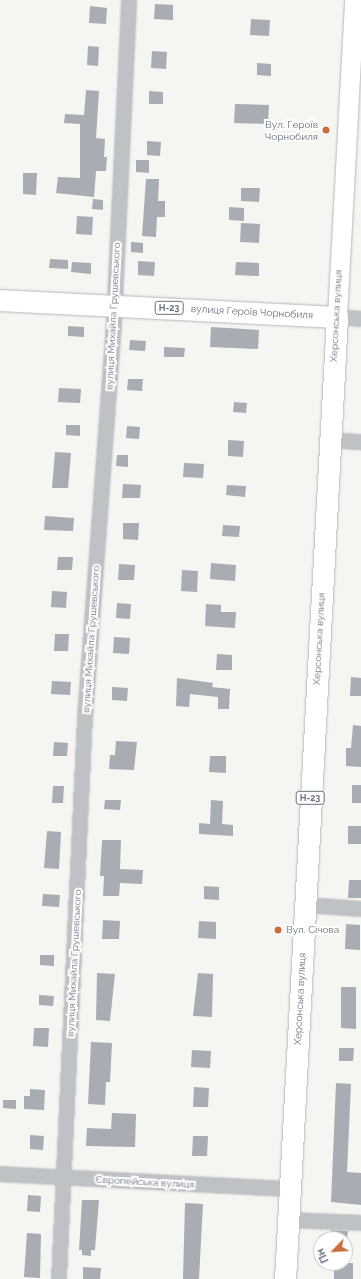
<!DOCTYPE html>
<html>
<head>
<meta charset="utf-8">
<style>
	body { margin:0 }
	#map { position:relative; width:361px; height:1279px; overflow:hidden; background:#f5f5f2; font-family:Raleway,sans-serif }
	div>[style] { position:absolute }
	.building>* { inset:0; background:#a8adb3 }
	.roads { filter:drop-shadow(0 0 1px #b4b7bc) drop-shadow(0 0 1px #b4b7bc) }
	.minor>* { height:14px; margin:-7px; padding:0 7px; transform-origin:7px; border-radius:7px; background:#bfc2c5 }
	.secondary>* { height:19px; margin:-9.5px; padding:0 9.5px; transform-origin:9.5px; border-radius:9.5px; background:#fff }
	.primary>* { height:21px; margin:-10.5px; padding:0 10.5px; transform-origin:10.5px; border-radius:10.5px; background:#fff }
	.dots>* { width:11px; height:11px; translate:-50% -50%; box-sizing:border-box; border:2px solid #fff; border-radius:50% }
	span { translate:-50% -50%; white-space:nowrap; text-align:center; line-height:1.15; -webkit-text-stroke:4px #fff; paint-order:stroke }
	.shield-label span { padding:1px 3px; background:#fff; border:1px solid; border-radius:3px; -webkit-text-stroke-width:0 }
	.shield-label { font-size:9px; color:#68727f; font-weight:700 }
	.poi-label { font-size:10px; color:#68727f }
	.right { translate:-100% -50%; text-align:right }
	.left { translate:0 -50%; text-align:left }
	.street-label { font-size:10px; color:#68727f }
	.north { position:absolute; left:313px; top:1231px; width:40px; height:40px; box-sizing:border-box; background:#fff; border:1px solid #c3c7cc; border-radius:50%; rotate:245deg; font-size:11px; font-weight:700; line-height:16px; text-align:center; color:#68727f }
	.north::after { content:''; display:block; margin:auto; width:14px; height:18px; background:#cc6d3c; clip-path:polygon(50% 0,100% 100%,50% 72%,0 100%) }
</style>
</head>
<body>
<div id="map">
	<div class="building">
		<i style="clip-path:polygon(155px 4px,173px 5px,173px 20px,154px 19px)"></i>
		<i style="clip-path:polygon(90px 6px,107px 8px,106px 24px,89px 23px)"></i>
		<i style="clip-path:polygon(251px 19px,270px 20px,269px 36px,250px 35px)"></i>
		<i style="clip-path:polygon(88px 46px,99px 47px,98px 66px,87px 65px)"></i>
		<i style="clip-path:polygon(152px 51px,167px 52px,166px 69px,151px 68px)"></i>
		<i style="clip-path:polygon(257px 63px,271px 64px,271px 76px,257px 75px)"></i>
		<i style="clip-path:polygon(86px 90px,99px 91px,96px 138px,105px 139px,104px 157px,107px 157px,106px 171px,96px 171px,94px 197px,56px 193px,58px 177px,80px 178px,80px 124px,64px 123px,65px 114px,84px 115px)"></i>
		<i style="clip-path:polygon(149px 91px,163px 92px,163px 104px,149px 104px)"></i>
		<i style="clip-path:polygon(235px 104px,269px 105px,268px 124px,234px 123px)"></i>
		<i style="clip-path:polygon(147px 141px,161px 142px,160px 156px,147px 155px)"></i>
		<i style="clip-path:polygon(136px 160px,149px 160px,149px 173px,136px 172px)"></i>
		<i style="clip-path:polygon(23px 173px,37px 173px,36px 195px,23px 194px)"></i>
		<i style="clip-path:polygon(146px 179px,159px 179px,158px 201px,165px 201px,165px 217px,157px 217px,156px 237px,142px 236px)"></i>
		<i style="clip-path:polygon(241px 188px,260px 188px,259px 202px,241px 201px)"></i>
		<i style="clip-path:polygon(93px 199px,103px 200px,103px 210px,92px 209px)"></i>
		<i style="clip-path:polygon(229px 207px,244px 208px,244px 221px,229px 220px)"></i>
		<i style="clip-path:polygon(77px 216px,93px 217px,92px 235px,76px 234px)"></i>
		<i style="clip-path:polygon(241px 223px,260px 224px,259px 243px,240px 242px)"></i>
		<i style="clip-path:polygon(131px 242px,143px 243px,143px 253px,131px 252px)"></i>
		<i style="clip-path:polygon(50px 259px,68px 260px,68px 269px,49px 268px)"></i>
		<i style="clip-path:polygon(138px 261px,155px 262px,154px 276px,138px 275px)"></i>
		<i style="clip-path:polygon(72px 262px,91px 263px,91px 274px,71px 272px)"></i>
		<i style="clip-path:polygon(236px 262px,259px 263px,259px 276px,235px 275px)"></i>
		<i style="clip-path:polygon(68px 326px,84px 327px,84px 337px,68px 336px)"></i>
		<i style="clip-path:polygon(211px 327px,259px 330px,258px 349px,210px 347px)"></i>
		<i style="clip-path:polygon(130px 340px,146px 341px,145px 351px,129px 350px)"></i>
		<i style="clip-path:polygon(164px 347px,185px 348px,184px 357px,164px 357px)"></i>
		<i style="clip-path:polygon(128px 379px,143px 379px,142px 391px,127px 390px)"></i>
		<i style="clip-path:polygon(59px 388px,81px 389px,80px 403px,58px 402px)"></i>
		<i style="clip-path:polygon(234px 402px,247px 403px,246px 413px,233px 412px)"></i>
		<i style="clip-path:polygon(66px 425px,80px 425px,80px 436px,66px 435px)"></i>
		<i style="clip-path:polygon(127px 426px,140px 427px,139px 439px,126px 438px)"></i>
		<i style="clip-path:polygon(228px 440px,244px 441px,243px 457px,228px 456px)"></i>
		<i style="clip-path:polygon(55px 452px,71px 453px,68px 488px,52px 488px)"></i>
		<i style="clip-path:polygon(117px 455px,128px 455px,128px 467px,116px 466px)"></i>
		<i style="clip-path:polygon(184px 463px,204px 464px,203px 478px,183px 477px)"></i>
		<i style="clip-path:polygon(123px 484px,141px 485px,140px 498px,122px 498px)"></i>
		<i style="clip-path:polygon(227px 485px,246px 486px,245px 497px,226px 495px)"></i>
		<i style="clip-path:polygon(45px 516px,74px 518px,73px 531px,44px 530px)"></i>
		<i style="clip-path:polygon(123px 523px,139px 523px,138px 540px,123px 539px)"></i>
		<i style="clip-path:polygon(223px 525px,240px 526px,239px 537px,222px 536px)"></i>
		<i style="clip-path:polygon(58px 557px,73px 557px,72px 570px,57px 570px)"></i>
		<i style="clip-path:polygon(211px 563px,236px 565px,235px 581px,210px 579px)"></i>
		<i style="clip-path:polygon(119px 564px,135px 565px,134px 580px,118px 580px)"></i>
		<i style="clip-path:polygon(182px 570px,198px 571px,197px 592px,181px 591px)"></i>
		<i style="clip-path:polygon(52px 591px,67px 592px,66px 608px,51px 607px)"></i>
		<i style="clip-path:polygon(117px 603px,131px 604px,130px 619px,116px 618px)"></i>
		<i style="clip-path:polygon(206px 604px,221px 605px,221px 612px,236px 612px,235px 628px,205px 626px)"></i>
		<i style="clip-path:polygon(55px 634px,69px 634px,68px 651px,54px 651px)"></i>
		<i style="clip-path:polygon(114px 637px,130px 638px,129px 654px,113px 653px)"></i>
		<i style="clip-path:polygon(217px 654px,232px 655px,232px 670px,216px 670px)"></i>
		<i style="clip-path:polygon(351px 677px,361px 678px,361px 696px,350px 696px)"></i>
		<i style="clip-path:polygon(177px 678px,213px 683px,212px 687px,230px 689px,229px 709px,218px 709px,218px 697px,190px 694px,189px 707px,176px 706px)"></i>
		<i style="clip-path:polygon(52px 681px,71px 682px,70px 695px,51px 694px)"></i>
		<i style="clip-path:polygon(112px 687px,128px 688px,127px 701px,112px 700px)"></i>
		<i style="clip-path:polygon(353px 725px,361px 726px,361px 767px,346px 766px,346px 748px,351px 748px)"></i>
		<i style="clip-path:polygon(116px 741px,137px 742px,134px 770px,109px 769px,110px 755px,115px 755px)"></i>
		<i style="clip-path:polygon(54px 742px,68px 743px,67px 756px,53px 756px)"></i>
		<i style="clip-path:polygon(210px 756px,226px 756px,226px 773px,209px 772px)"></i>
		<i style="clip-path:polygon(352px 785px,361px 785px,361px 803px,352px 803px)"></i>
		<i style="clip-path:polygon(53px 786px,64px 786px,63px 803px,52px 803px)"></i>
		<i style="clip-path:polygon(105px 800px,121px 800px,120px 810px,104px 809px)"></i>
		<i style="clip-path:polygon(211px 800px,223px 801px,222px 824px,233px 825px,233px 836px,199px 834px,199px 823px,210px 824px)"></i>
		<i style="clip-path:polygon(348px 826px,361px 826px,361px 844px,348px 844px)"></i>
		<i style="clip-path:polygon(47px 831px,61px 832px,59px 869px,44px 868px)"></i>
		<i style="clip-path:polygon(102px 840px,121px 840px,120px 869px,143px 870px,142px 884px,120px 883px,119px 896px,103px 896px,104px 876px,100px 876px)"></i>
		<i style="clip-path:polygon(349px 880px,361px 880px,361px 898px,348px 898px)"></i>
		<i style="clip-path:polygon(204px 886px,219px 887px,219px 900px,204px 899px)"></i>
		<i style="clip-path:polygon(43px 894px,60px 895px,59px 907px,42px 906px)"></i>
		<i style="clip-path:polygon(103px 920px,120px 921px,119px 939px,102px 939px)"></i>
		<i style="clip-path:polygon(199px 921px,216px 922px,216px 939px,198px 938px)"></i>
		<i style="clip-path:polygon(346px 924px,360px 925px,360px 950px,345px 949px)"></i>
		<i style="clip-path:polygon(40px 955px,54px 955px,54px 966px,40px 965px)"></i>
		<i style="clip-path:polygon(97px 973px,115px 974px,110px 1021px,96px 1020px)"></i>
		<i style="clip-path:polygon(198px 973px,213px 974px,212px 1017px,193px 1016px)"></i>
		<i style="clip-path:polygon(341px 987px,356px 987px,356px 1029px,341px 1028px)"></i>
		<i style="clip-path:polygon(39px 995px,54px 996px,53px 1006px,39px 1005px)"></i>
		<i style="clip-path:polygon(34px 1028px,49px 1028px,48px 1047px,33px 1046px)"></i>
		<i style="clip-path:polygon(91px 1042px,112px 1043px,110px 1082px,106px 1082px,105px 1105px,88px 1104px)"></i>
		<i style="clip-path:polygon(339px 1048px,354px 1048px,353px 1061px,339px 1061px)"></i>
		<i style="clip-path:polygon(192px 1050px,211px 1051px,210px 1068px,191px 1067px)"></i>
		<i style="clip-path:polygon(336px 1083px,351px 1084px,347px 1172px,361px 1173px,361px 1205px,331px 1202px)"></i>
		<i style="clip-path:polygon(194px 1087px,209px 1088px,208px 1107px,193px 1107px)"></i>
		<i style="clip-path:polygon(30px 1089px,45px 1090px,44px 1110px,24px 1109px,24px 1096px,30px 1096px)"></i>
		<i style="clip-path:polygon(3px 1100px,16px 1100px,16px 1109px,3px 1108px)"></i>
		<i style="clip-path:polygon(112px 1113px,136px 1114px,135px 1147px,86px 1146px,87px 1128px,111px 1129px)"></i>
		<i style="clip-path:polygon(30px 1135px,44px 1136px,43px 1150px,30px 1149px)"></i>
		<i style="clip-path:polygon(193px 1136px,208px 1136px,207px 1156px,192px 1156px)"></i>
		<i style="clip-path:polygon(28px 1195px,41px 1196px,40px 1212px,27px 1211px)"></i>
		<i style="clip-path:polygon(82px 1200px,99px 1200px,95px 1250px,91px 1250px,91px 1256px,82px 1255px,82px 1250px,79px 1250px)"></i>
		<i style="clip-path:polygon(185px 1203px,203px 1204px,199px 1279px,183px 1279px)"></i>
		<i style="clip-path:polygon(331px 1230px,348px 1231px,347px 1239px,331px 1239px)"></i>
		<i style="clip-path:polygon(27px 1233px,41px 1234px,40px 1278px,24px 1277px)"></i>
		<i style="clip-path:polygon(334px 1263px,353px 1263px,353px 1279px,334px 1279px)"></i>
		<i style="clip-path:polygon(83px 1267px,101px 1268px,100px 1279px,83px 1279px)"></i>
	</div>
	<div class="roads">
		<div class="minor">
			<i style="left:337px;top:317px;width:24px;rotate:5deg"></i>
			<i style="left:329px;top:440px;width:32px;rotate:4deg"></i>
			<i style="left:305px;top:905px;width:56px;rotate:4.1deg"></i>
			<i style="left:0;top:1174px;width:290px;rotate:3deg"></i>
			<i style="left:288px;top:1220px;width:73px;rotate:2.4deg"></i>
			<i style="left:59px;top:1279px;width:562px;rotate:-87.35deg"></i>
			<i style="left:85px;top:718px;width:397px;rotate:-85.8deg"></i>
			<i style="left:114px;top:322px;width:322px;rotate:-87.3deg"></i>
		</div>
		<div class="secondary">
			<i style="left:337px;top:317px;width:317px;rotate:-86.9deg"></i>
		</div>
		<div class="primary">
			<i style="left:0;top:300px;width:337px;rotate:2.9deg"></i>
			<i style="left:337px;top:317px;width:963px;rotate:93.09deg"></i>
		</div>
	</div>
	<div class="dots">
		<i style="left:326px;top:130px;background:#cc6d3c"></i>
		<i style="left:278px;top:930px;background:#cc6d3c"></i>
	</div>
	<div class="shield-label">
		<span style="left:169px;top:308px">Н-23</span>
		<span style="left:310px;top:798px">Н-23</span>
	</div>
	<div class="poi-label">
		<span class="right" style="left:318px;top:130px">Вул. Героїв<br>Чорнобиля</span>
		<span class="left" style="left:286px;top:930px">Вул. Січова</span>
	</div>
	<div class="street-label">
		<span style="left:252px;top:312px;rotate:3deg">вулиця Героїв Чорнобиля</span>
		<span style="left:113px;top:316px;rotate:-87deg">вулиця Михайла Грушевського</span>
		<span style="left:336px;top:316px;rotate:-87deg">Херсонська вулиця</span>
		<span style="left:91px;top:639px;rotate:-86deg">вулиця Михайла Грушевського</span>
		<span style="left:319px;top:639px;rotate:-87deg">Херсонська вулиця</span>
		<span style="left:74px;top:963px;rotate:-87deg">вулиця Михайла Грушевського</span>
		<span style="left:300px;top:999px;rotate:-87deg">Херсонська вулиця</span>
		<span style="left:145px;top:1182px;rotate:3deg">Європейська вулиця</span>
	</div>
	<div class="north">Пн</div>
</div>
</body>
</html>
